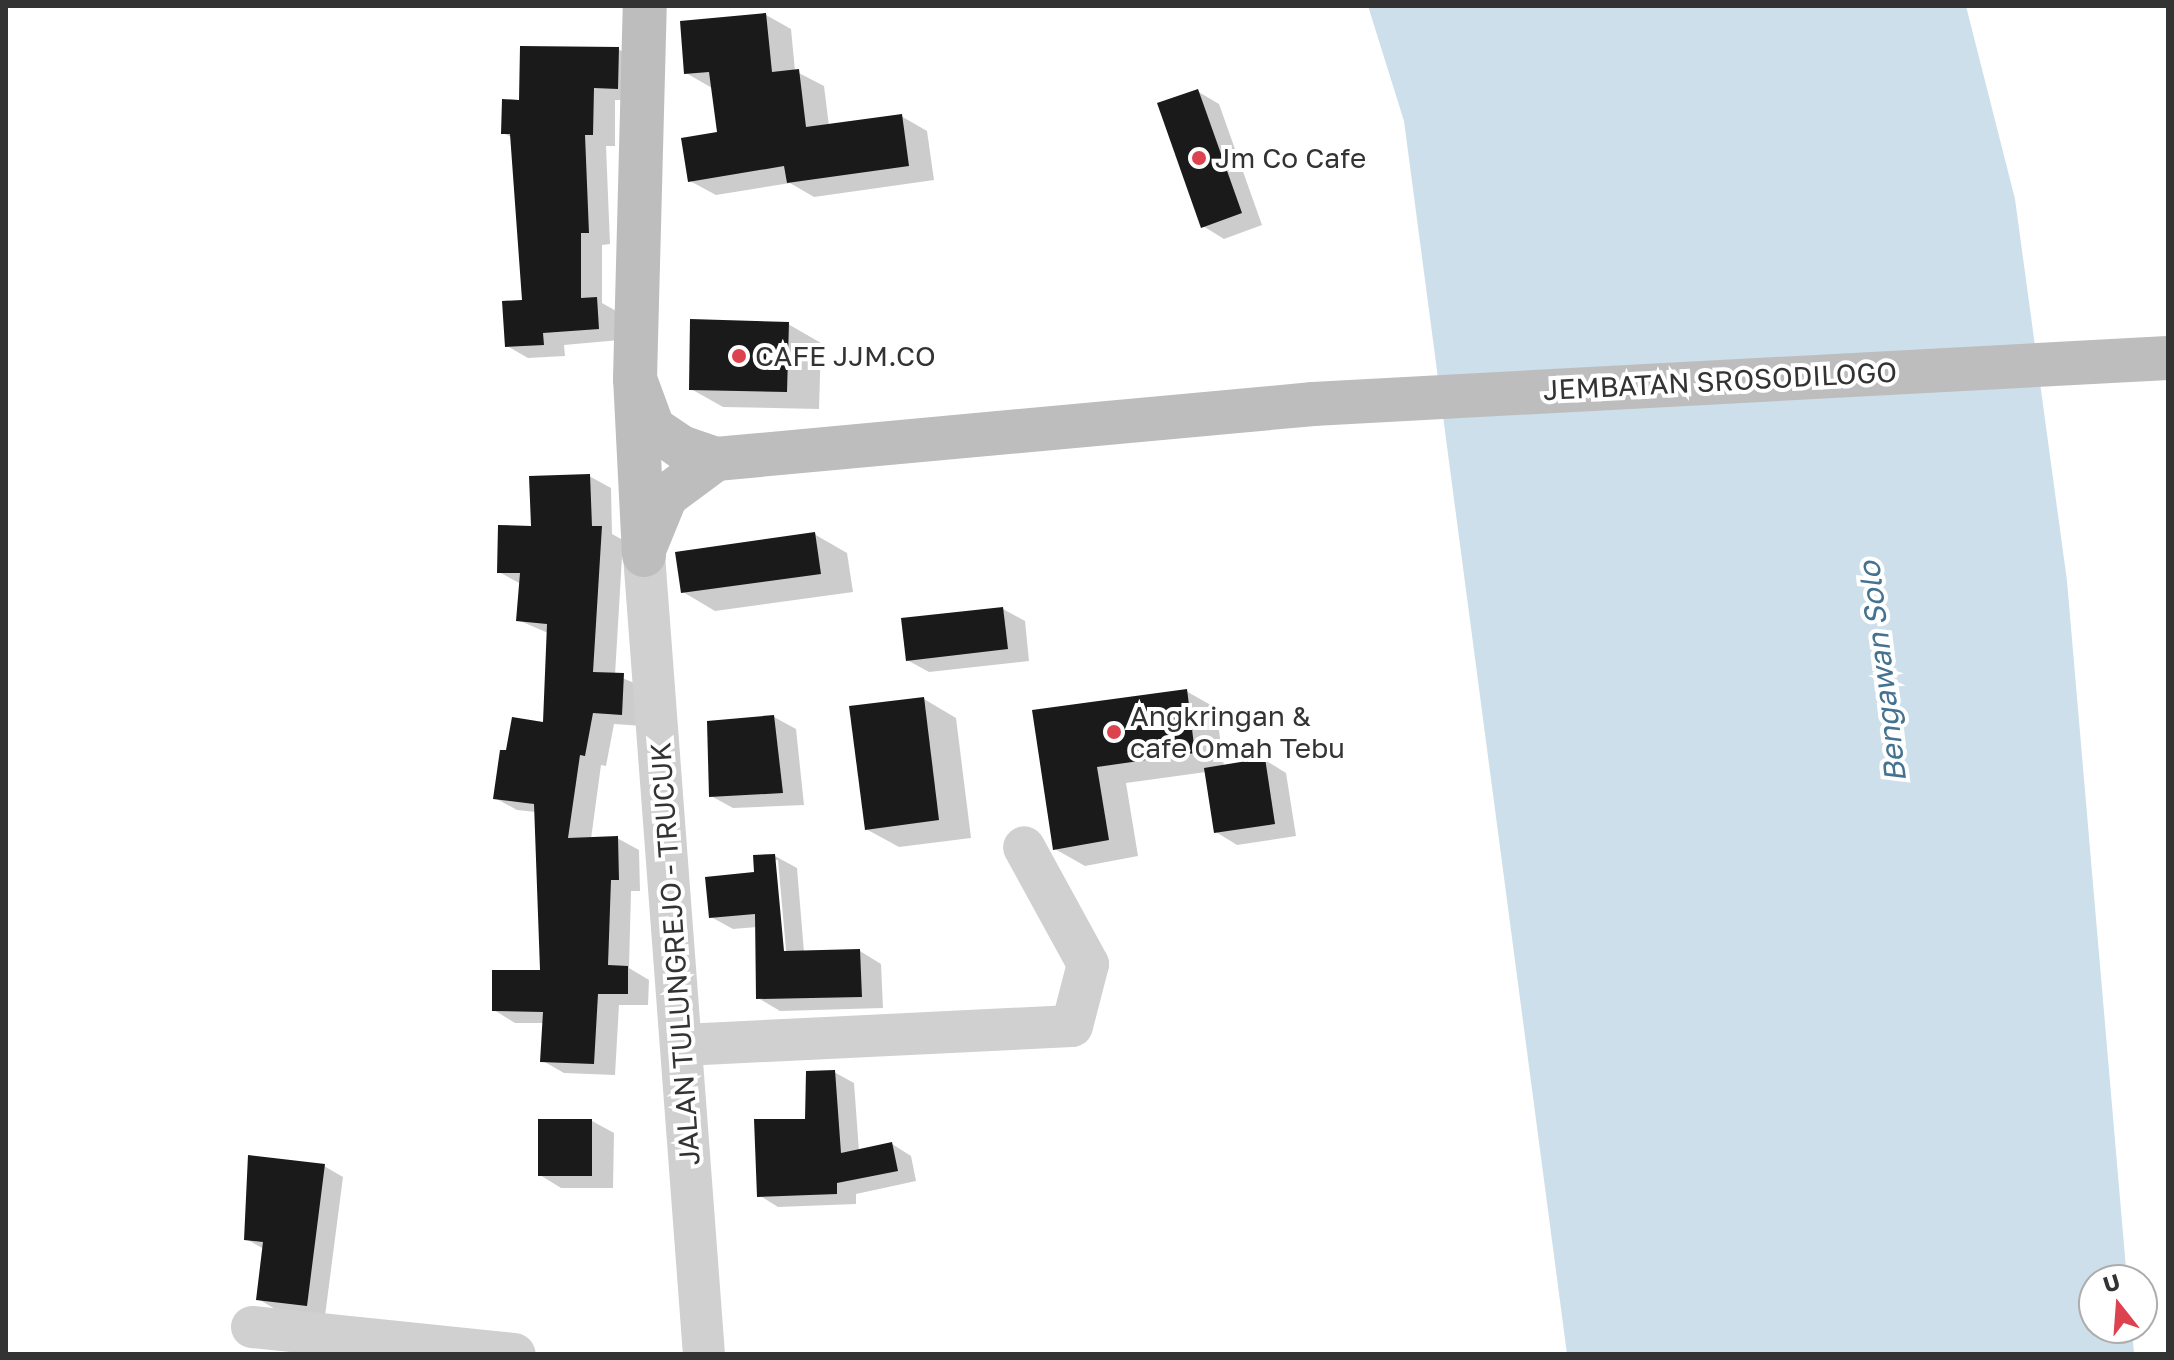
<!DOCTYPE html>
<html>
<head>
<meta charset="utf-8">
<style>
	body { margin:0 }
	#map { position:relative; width:2174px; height:1360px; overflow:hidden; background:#fff; font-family:"Golos Text",sans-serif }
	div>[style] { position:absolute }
	.water>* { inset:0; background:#cddfea }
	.shadow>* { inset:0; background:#0003 }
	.building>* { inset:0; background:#1a1a1a }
	.street>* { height:42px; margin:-21px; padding:0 21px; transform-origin:21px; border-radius:21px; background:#d0d0d0 }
	.secondary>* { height:44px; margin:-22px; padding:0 22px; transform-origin:22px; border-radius:22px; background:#bdbdbd }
	.dots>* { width:22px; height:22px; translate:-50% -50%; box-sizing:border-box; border:4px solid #fff; border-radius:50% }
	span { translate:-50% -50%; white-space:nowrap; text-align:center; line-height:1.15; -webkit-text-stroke:8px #fff; paint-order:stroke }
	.poi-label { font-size:28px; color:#333 }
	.left { translate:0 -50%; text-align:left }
	.street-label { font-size:28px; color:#333 }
	.water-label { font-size:30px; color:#447391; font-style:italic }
	.frame { position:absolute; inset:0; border:8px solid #333; pointer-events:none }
	.north { position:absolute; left:2078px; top:1264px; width:80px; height:80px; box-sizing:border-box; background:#fff; border:2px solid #adadad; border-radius:50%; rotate:343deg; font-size:22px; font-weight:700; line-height:32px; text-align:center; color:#333 }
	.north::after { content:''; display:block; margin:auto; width:28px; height:36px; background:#dc434e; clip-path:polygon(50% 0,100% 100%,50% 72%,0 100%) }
</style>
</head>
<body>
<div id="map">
	<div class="water">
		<i style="clip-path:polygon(1368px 6px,1966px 6px,2015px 199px,2067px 581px,2127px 1280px,2094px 1280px,2094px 1328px,2132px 1328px,2134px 1354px,1567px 1354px,1404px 121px)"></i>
	</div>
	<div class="shadow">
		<i style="clip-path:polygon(766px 15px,791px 29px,795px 71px,824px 86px,829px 126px,901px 116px,927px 131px,934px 180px,814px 197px,790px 183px,716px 195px,690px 181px,719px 133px,712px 88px,686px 73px)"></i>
		<i style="clip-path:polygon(618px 49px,640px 61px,639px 100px,615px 100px,615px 146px,606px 146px,610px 244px,602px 245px,602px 303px,618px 312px,620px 340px,564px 345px,565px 356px,528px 358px,507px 346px,524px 301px,513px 138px,503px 133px,521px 102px)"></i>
		<i style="clip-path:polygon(1197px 91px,1219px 104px,1262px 225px,1224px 239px,1203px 226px)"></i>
		<i style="clip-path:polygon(788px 324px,821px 343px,819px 409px,723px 407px,691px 389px)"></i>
		<i style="clip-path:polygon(589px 476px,611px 488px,612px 534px,623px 540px,615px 675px,644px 687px,643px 726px,614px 724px,606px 766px,601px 765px,591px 839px,617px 838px,639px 850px,640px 891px,631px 891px,629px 968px,649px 980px,648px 1005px,619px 1005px,615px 1075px,564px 1073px,543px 1061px,544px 1023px,515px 1023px,494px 1010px,542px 972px,536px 812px,517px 810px,495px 798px,508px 753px,545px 724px,548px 633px,518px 620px,521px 584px,499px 572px,533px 528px)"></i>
		<i style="clip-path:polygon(814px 534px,847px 553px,853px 592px,715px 611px,683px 592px)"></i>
		<i style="clip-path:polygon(1003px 609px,1025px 621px,1029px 661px,929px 672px,907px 660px)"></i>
		<i style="clip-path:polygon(1186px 691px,1216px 708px,1224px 767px,1265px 760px,1286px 773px,1296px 836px,1237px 845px,1216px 832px,1206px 772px,1126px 783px,1138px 856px,1085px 866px,1055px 849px,1034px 712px)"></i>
		<i style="clip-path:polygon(924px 699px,956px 718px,971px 838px,899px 847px,866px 829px)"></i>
		<i style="clip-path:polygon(774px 717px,796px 729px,804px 805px,733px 808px,711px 796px)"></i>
		<i style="clip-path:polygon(evenodd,775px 856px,797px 868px,804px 952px,860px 951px,881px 964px,883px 1008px,780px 1011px,758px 998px,757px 927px,733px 929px,711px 917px,775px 856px,775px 860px,778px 860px,787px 961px,783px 961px,775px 860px)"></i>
		<i style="clip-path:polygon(834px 1072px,854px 1083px,859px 1151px,892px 1144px,911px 1156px,916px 1181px,856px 1194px,856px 1204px,778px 1207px,759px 1195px)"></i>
		<i style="clip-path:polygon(592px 1121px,614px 1133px,613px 1188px,561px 1188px,540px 1175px)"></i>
		<i style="clip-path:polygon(324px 1166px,343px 1177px,325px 1316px,277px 1310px,258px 1299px,264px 1249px,246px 1239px)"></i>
	</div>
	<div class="building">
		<i style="clip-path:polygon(766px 13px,772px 72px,799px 69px,806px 127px,902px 114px,909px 166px,787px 183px,784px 166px,688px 182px,681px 138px,717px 132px,709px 72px,684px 74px,680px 21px)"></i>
		<i style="clip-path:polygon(520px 46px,619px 47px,618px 89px,594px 88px,593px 135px,585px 135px,589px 233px,581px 233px,581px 298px,597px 297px,599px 329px,543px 333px,544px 345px,505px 347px,502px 301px,522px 300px,510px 134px,501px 134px,502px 99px,519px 100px)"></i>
		<i style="clip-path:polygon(1198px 89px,1242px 213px,1201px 228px,1157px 103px)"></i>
		<i style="clip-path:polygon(690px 319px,789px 322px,787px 392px,689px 390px)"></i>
		<i style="clip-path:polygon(590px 474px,592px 526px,602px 526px,593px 672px,624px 673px,622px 715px,593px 713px,585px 756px,580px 755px,568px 838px,618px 836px,619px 880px,611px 880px,608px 965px,628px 966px,628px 994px,598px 994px,594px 1064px,540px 1062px,543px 1012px,492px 1011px,492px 970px,540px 970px,534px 804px,493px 799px,500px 750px,506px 750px,512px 717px,543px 722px,547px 624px,516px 621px,520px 573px,497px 573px,498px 525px,531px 526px,529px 476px)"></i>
		<i style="clip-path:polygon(815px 532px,821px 574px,681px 593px,675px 552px)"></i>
		<i style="clip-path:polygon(1003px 607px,1008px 649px,906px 661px,901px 618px)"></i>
		<i style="clip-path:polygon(1187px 689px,1195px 753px,1097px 767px,1109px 840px,1053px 850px,1032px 710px)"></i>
		<i style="clip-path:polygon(924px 697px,939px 820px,865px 830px,849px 706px)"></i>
		<i style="clip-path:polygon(774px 715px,783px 793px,709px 797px,707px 721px)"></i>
		<i style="clip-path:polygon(1265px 758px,1275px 824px,1214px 833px,1204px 768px)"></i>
		<i style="clip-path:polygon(775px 854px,784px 951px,860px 949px,862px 997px,756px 999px,755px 914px,709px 918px,705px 877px,754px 872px,753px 855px)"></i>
		<i style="clip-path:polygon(835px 1070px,841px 1153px,892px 1142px,898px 1171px,837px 1183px,837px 1194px,757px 1197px,754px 1119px,805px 1119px,806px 1071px)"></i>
		<i style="clip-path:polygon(538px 1119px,592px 1119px,592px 1176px,538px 1176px)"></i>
		<i style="clip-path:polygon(248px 1155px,325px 1164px,307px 1306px,256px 1300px,263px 1242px,244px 1240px)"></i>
	</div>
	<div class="street">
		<i style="left:644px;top:555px;width:801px;rotate:85.71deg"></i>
		<i style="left:683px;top:1045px;width:389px;rotate:-2.8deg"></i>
		<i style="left:1072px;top:1026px;width:64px;rotate:-75.5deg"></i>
		<i style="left:1088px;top:964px;width:133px;rotate:-118.7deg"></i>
		<i style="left:252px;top:1327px;width:264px;rotate:5.9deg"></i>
	</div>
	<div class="secondary">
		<i style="left:635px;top:379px;width:52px;rotate:69.8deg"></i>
		<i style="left:653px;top:428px;width:34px;rotate:34deg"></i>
		<i style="left:681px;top:447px;width:37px;rotate:19deg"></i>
		<i style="left:716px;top:459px;width:600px;rotate:-5.26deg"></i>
		<i style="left:1313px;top:404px;width:856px;rotate:-3.08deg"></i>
		<i style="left:646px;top:545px;width:53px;rotate:-67.8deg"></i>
		<i style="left:666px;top:496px;width:62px;rotate:-36.5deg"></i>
		<i style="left:644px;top:555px;width:176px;rotate:-92.9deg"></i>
		<i style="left:635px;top:379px;width:373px;rotate:-88.5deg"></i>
	</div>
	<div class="dots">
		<i style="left:1199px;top:158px;background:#dc434e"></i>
		<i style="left:739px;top:356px;background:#dc434e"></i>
		<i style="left:1114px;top:732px;background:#dc434e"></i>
	</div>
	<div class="poi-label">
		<span class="left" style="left:1215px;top:158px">Jm Co Cafe</span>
		<span class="left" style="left:755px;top:356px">CAFE JJM.CO</span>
		<span class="left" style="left:1130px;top:732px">Angkringan &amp;<br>cafe Omah Tebu</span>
	</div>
	<div class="street-label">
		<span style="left:1720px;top:381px;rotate:-3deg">JEMBATAN SROSODILOGO</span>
		<span style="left:675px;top:954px;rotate:-94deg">JALAN TULUNGREJO - TRUCUK</span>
	</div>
	<div class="water-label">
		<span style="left:1882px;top:672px;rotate:-97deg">Bengawan Solo</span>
	</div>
	<div class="frame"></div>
	<div class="north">U</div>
</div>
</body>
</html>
